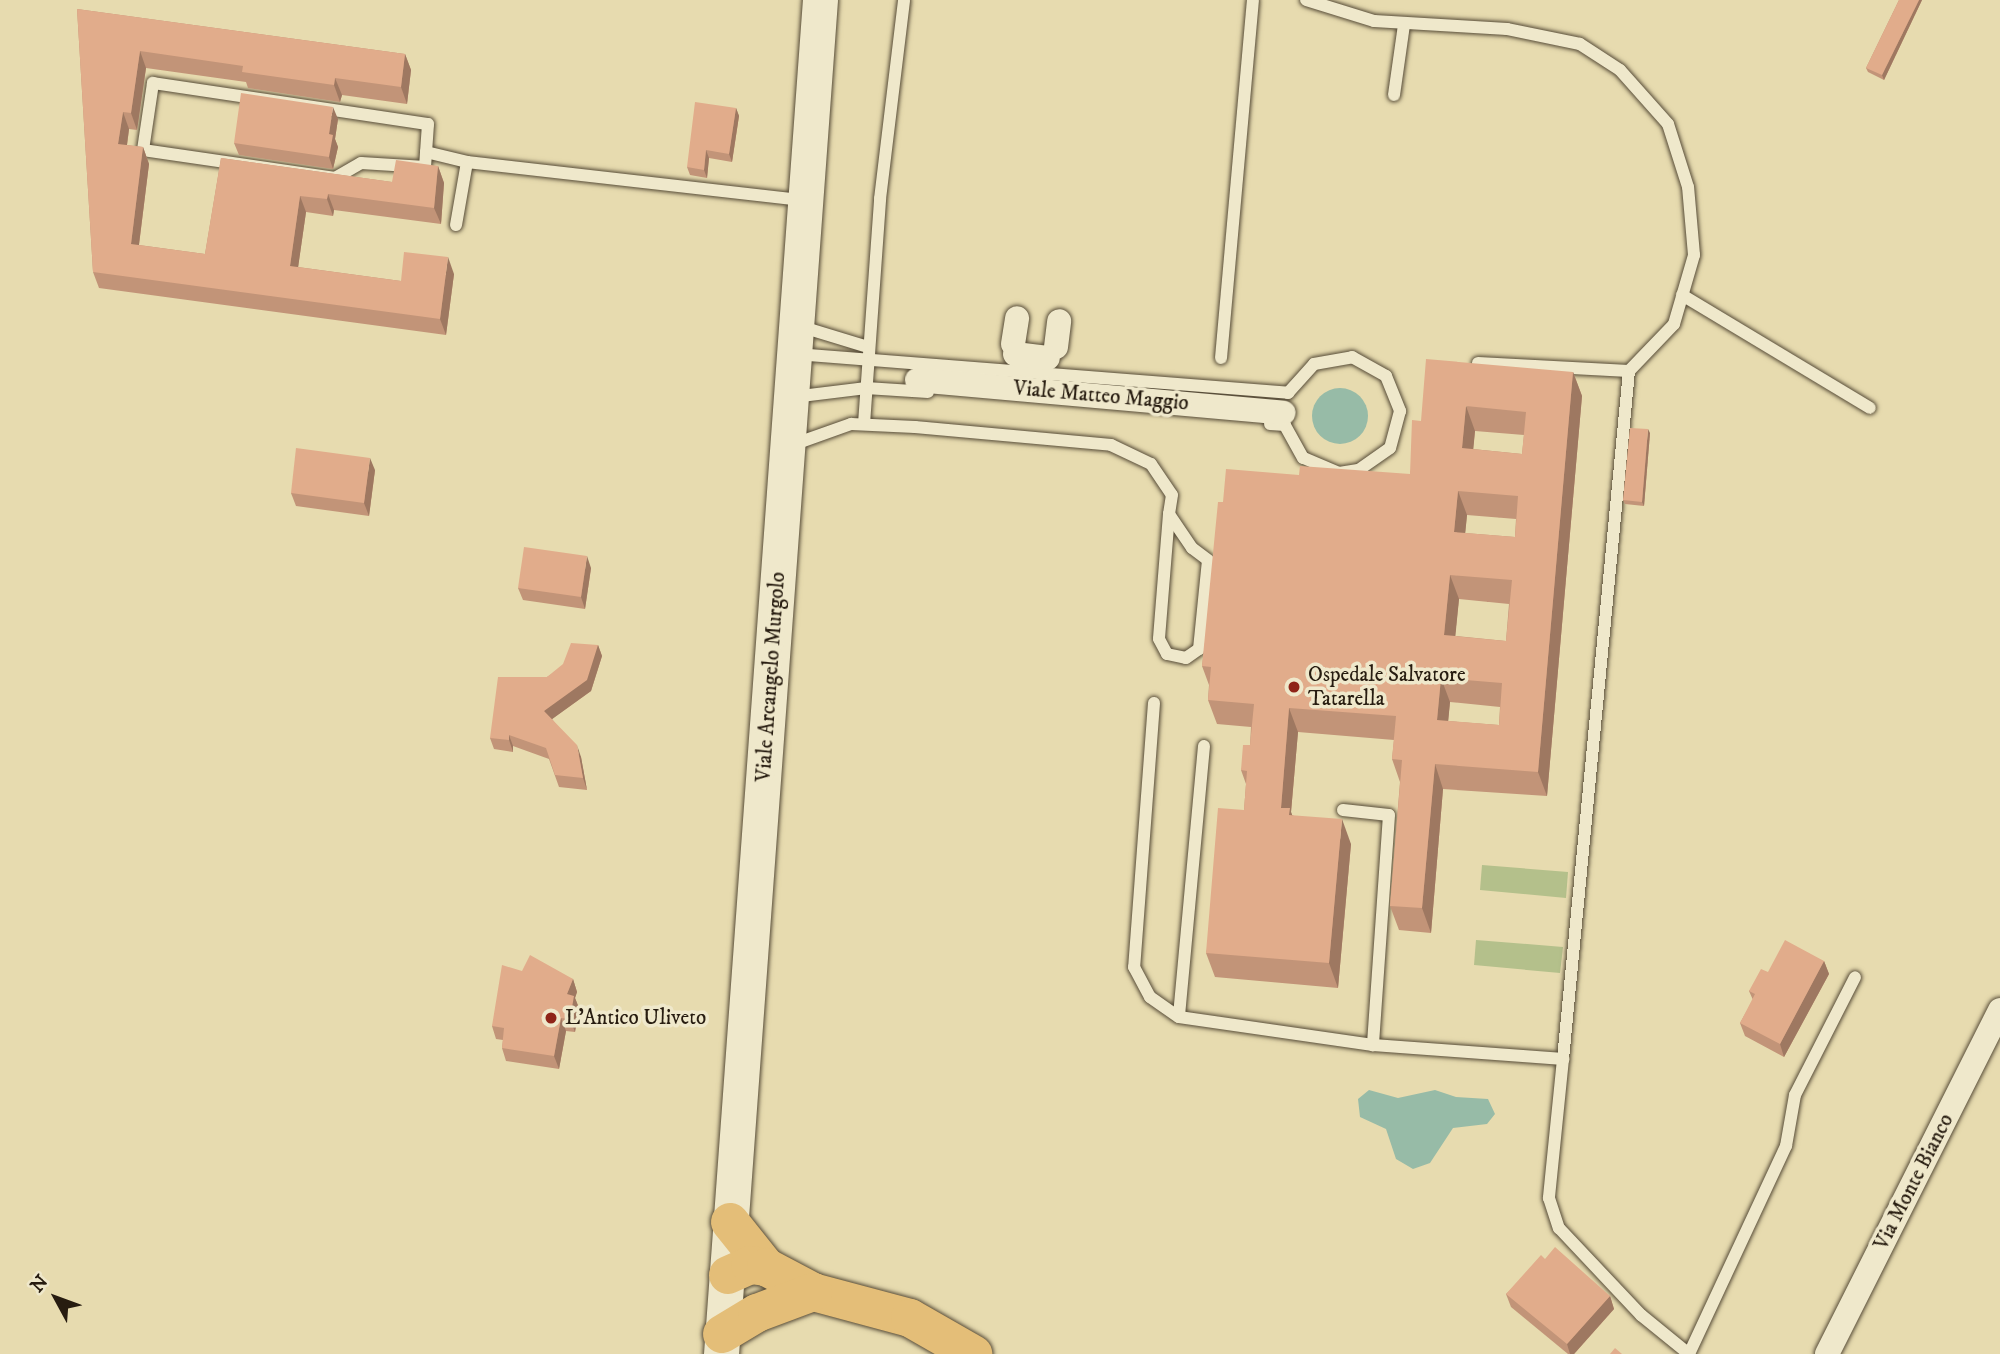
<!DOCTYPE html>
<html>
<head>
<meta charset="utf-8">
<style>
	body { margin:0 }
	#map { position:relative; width:2000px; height:1354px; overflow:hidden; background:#e7dbaf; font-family:"IM FELL DW Pica",serif }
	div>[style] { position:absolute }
	.green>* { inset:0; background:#b4c08b }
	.water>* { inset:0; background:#97bba7 }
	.round { border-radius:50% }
	.roads { filter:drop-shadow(0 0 2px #574c38) drop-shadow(0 0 2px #574c38) }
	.lane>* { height:12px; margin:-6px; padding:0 6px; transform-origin:6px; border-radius:6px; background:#efe8cb }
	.street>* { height:24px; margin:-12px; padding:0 12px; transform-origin:12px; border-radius:12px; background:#efe8cb }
	.secondary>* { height:35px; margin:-17.5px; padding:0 17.5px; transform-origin:17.5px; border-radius:17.5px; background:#efe8cb }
	.highway>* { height:38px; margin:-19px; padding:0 19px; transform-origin:19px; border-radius:19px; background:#e4be78 }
	.wall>* { inset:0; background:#c29478 }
	.shaded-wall>* { inset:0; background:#9e7861 }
	.building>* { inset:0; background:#e1ac8b }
	.dots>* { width:19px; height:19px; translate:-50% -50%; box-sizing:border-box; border:4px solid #efe8cb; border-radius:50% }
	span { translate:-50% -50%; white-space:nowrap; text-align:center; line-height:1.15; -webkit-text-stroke:7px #efe8cb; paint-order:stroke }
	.street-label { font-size:21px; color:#271c10 }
	.poi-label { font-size:21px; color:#271c10 }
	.left { translate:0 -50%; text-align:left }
	.north { position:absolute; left:21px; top:1263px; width:70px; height:70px; -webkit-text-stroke:5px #efe8cb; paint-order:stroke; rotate:311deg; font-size:19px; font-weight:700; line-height:28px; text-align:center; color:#271c10 }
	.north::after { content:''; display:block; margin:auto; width:24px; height:32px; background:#271c10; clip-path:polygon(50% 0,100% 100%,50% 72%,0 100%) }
</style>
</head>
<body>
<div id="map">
	<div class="green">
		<i style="clip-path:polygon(1482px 865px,1568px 872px,1566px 898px,1480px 890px)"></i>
		<i style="clip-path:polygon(1476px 940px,1563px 947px,1560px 973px,1474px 965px)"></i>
	</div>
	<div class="water">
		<i class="round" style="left:1312px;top:388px;width:56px;height:56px"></i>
		<i style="clip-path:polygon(1369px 1090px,1398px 1098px,1435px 1090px,1456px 1097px,1488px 1099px,1495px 1114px,1487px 1124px,1453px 1128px,1430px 1163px,1413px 1169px,1396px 1159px,1386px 1129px,1360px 1117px,1358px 1099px)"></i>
	</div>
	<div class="roads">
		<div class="lane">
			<i style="left:153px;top:83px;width:278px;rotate:8.5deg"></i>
			<i style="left:428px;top:124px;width:43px;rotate:94deg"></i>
			<i style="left:425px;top:167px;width:64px;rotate:-176.4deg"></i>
			<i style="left:361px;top:163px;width:30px;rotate:150deg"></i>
			<i style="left:335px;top:178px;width:194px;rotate:-171.7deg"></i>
			<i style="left:143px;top:150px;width:68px;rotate:-81.5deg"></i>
			<i style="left:1394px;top:95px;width:71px;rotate:-81.9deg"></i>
			<i style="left:426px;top:152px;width:42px;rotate:13.7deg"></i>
			<i style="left:467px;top:162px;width:337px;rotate:6.5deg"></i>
			<i style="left:456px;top:225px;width:64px;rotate:-80.1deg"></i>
			<i style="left:1682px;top:295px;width:219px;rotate:31deg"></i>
			<i style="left:799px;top:326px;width:72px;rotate:16.9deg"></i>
			<i style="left:796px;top:354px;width:494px;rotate:4.5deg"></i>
			<i style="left:1288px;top:393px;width:39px;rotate:-48deg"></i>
			<i style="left:1314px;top:364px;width:39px;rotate:-10deg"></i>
			<i style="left:1352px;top:357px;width:39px;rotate:29deg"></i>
			<i style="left:1386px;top:376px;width:38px;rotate:68deg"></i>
			<i style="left:1400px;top:411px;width:38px;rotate:105deg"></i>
			<i style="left:1390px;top:448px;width:39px;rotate:145deg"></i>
			<i style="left:1358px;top:470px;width:19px;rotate:171deg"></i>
			<i style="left:1339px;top:473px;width:39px;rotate:-157deg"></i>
			<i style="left:1303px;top:458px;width:38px;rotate:-119deg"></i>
			<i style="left:1285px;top:425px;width:15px;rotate:-176deg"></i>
			<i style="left:1221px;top:358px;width:359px;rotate:-84.9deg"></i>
			<i style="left:1478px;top:363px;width:151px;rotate:3deg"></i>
			<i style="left:793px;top:397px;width:74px;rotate:-7deg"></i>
			<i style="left:866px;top:388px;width:62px;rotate:3.7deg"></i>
			<i style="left:864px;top:424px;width:226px;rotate:-85.9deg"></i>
			<i style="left:880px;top:199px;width:200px;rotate:-83.1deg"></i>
			<i style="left:792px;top:445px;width:63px;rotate:-19.6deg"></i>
			<i style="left:851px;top:424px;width:64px;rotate:2.7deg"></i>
			<i style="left:915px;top:427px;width:197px;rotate:5.2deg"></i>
			<i style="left:1111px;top:445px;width:44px;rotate:25.4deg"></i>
			<i style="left:1151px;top:464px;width:37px;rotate:56deg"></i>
			<i style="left:1172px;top:495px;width:19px;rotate:99deg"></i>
			<i style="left:1169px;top:514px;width:125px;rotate:94.6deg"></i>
			<i style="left:1159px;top:639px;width:17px;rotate:62deg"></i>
			<i style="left:1167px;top:654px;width:19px;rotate:12deg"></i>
			<i style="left:1186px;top:658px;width:16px;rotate:-35deg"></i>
			<i style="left:1199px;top:649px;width:89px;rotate:-84.2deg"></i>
			<i style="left:1208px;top:560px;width:20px;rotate:-143deg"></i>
			<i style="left:1192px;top:548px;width:41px;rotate:-124.1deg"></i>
			<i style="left:1154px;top:703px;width:265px;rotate:94.3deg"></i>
			<i style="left:1134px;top:967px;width:34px;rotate:62deg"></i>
			<i style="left:1150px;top:997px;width:35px;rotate:35deg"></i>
			<i style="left:1204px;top:746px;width:272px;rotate:95.3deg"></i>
			<i style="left:1179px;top:1017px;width:196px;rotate:8.2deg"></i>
			<i style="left:1373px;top:1045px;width:191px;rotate:4.2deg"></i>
			<i style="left:1563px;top:1059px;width:691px;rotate:-84.52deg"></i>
			<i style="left:1629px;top:371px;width:65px;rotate:-46.2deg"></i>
			<i style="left:1674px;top:324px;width:72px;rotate:-73.8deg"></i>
			<i style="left:1694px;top:255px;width:68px;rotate:-95deg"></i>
			<i style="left:1688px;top:187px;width:66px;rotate:-107.6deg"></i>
			<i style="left:1668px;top:124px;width:72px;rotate:-131.6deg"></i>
			<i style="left:1620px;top:70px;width:48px;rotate:-147deg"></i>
			<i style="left:1580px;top:44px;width:75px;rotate:-168.4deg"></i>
			<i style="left:1507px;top:29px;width:133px;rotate:-176.6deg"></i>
			<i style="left:1374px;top:21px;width:71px;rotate:-162.8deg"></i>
			<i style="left:1343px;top:810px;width:46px;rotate:6.2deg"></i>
			<i style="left:1389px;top:815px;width:231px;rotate:94deg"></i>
			<i style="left:1563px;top:1059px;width:140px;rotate:95.8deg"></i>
			<i style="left:1549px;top:1198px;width:32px;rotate:72deg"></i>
			<i style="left:1559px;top:1228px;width:120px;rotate:46.7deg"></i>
			<i style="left:1641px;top:1315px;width:62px;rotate:39.1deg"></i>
			<i style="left:1689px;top:1354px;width:230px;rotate:-65deg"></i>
			<i style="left:1786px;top:1146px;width:52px;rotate:-80deg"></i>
			<i style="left:1795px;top:1095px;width:132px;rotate:-63deg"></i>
		</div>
		<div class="street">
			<i style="left:1013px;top:344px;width:26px;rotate:-81deg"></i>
			<i style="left:1056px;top:347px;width:26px;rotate:-83deg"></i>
			<i style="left:1015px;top:354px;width:33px;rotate:7deg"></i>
			<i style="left:917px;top:380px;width:368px;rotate:5.1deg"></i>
			<i style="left:1827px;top:1354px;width:385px;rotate:-63.3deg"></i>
		</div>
		<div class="secondary">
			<i style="left:721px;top:1354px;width:1358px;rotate:-85.82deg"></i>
		</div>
		<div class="highway">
			<i style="left:730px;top:1222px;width:58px;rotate:51.3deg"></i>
			<i style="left:728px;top:1275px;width:24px;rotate:-24deg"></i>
			<i style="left:750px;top:1265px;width:16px;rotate:7deg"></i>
			<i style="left:766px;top:1267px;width:53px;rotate:28deg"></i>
			<i style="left:813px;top:1292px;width:100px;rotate:15deg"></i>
			<i style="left:910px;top:1318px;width:73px;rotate:29.7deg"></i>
			<i style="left:722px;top:1334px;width:41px;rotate:-31deg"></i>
			<i style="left:757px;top:1313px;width:60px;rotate:-20.6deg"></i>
		</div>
	</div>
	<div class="wall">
		<i style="clip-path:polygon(1899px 0,1922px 0,1884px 80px,1868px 72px,1866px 68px)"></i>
		<i style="clip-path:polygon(77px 9px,405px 54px,411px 70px,407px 104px,342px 95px,340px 102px,248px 88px,246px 82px,146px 68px,137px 130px,129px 129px,127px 145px,143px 147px,149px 164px,139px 245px,205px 254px,221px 158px,392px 182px,438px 166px,444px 183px,441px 224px,334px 210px,333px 216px,306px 212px,298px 267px,401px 281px,454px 274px,446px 335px,99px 288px,93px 272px)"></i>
		<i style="clip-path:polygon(736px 108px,739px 116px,732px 162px,709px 158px,707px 178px,690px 175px,687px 167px)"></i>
		<i style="clip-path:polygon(338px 119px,335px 139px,338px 147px,333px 169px,239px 155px,234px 143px)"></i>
		<i style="clip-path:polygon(evenodd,1573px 372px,1582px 396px,1547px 796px,1443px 789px,1431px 933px,1399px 930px,1390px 906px,1400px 782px,1392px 759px,1394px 740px,1298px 732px,1291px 812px,1292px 815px,1351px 844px,1338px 988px,1215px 977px,1206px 953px,1244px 810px,1246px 784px,1241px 770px,1250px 745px,1251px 727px,1217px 724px,1208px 700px,1209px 685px,1202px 666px,1223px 502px,1299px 475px,1410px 474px,1421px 421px,1573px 372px,1475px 431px,1524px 435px,1522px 454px,1473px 449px,1475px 431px,1573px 372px,1467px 515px,1516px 519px,1515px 537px,1465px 533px,1467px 515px,1573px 372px,1459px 599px,1509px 604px,1506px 641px,1455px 636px,1459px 599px,1573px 372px,1450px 702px,1500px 707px,1499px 725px,1448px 721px,1450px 702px)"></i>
		<i style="clip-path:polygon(1650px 433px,1644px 506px,1625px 504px,1623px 500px)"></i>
		<i style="clip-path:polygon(375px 470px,369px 516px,296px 506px,291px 493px)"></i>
		<i style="clip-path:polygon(591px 568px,585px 609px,523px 600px,518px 588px)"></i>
		<i style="clip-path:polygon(598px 645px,602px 656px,591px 691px,552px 719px,581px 757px,587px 790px,559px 787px,549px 759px,513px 746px,513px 752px,494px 749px,490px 738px,547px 677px)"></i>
		<i style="clip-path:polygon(1824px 961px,1829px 974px,1784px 1057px,1745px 1036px,1740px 1023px,1753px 1000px,1749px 991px,1768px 972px)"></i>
		<i style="clip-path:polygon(522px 971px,573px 979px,577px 992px,575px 998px,579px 1008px,575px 1032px,566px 1031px,559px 1069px,506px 1061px,502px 1048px,503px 1040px,496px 1039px,492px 1026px)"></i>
		<i style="clip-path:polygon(1545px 1259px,1610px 1296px,1614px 1309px,1574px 1354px,1568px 1354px,1511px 1307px,1506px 1294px)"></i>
	</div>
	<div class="shaded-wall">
		<i style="clip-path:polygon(1919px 0,1922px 0,1884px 80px,1882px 75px)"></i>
		<i style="clip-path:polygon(140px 51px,146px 68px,137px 130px,131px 113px)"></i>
		<i style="clip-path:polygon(405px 54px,411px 70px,407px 104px,401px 87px)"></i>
		<i style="clip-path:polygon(335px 78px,342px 95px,340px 102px,334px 85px)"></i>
		<i style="clip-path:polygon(333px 107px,338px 119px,335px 139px,338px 147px,333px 169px,329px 157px,329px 134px)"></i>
		<i style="clip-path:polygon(736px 108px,739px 116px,732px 162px,729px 154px)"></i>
		<i style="clip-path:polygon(123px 112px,129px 129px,125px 160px,118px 144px)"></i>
		<i style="clip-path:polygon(143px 147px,149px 164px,137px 260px,131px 244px)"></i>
		<i style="clip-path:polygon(706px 150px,709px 158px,707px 178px,704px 170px)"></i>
		<i style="clip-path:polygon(438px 166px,444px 183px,441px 224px,434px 208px)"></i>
		<i style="clip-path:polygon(328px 194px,334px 210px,333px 216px,327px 199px)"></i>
		<i style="clip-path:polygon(300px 196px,306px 212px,296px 282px,290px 266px)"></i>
		<i style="clip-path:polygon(448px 257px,454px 274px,446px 335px,440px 319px)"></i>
		<i style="clip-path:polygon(1573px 372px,1582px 396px,1547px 796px,1538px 772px)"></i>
		<i style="clip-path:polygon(1466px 406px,1475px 431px,1471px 473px,1462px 448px)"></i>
		<i style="clip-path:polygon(1648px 429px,1650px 433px,1644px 506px,1642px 502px)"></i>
		<i style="clip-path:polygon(370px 458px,375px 470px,369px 516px,364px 503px)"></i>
		<i style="clip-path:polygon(1458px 491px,1467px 515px,1463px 556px,1454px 532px)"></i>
		<i style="clip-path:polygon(587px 556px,591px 568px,585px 609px,581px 597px)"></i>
		<i style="clip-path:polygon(1450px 575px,1459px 599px,1453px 660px,1444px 635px)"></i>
		<i style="clip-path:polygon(598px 645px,602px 656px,591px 691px,548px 722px,544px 711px)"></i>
		<i style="clip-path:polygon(1441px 678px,1450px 702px,1446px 744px,1437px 720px)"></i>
		<i style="clip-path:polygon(1289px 708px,1298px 732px,1291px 812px,1299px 833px,1281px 808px)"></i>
		<i style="clip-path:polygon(509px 735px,513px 746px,513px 752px,509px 740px)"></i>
		<i style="clip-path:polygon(577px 745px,581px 757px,587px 790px,583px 778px)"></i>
		<i style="clip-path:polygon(1435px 764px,1443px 789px,1431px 933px,1422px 908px)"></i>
		<i style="clip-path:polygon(1342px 819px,1351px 844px,1338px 988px,1329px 963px)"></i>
		<i style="clip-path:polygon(1824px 961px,1829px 974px,1784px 1057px,1780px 1044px)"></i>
		<i style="clip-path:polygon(573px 979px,577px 992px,575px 998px,579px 1008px,575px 1032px,570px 1019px,567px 994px)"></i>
		<i style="clip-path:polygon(561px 1018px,566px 1031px,559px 1069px,554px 1056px)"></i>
		<i style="clip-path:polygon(1610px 1296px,1614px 1309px,1574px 1354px,1570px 1354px,1567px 1344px)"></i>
	</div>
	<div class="building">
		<i style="clip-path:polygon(1899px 0,1919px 0,1882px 75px,1866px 68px)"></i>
		<i style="clip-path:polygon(77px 9px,405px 54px,401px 87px,335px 78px,334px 85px,242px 72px,243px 66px,140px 51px,131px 113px,123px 112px,118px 144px,143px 147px,131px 244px,205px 254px,221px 158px,392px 182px,396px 160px,438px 166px,434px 208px,328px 194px,327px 199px,300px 196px,290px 266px,401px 281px,404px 252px,448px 257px,440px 319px,93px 272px)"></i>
		<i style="clip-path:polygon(241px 93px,333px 107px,329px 134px,333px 135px,329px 157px,234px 143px)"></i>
		<i style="clip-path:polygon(695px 102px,736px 108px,729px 154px,706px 150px,704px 170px,687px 167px)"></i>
		<i style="clip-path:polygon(evenodd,1426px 359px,1573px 372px,1538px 772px,1435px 764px,1422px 908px,1390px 906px,1402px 760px,1392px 759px,1396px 716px,1289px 708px,1281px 808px,1290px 808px,1289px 815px,1342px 819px,1329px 963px,1206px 953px,1218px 808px,1244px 810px,1247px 771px,1241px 770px,1243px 745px,1250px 745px,1254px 704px,1208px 700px,1211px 667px,1202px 666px,1218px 502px,1223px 502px,1226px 469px,1299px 475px,1300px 466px,1410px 474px,1412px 420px,1421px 421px,1426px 359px,1466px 406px,1526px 412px,1522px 454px,1462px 448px,1466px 406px,1426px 359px,1458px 491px,1518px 496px,1515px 537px,1454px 532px,1458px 491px,1426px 359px,1450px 575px,1512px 580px,1506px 641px,1444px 635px,1450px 575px,1426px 359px,1441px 678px,1502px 683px,1499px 725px,1437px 720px,1441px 678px)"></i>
		<i style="clip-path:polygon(1630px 428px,1648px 429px,1642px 502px,1623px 500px)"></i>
		<i style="clip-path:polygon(296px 448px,370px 458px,364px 503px,291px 493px)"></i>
		<i style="clip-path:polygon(524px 547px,587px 556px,581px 597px,518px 588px)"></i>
		<i style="clip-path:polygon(571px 643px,598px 645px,587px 680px,544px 711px,577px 745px,583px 778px,555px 775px,546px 748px,509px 735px,509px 740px,490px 738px,498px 677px,547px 677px,563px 664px)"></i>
		<i style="clip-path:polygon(1785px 940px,1824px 961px,1780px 1044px,1740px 1023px,1755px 994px,1749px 991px,1761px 969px,1768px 972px)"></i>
		<i style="clip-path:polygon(530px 955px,573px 979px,567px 994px,574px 996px,570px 1019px,561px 1018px,554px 1056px,502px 1048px,504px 1028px,492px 1026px,502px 965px,522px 971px)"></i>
		<i style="clip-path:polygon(1555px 1247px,1610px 1296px,1567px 1344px,1506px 1294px,1541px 1255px,1545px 1259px)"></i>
		<i style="clip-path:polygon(1615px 1348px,1622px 1354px,1610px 1354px)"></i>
	</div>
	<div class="dots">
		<i style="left:1294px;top:687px;background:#8f2418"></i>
		<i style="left:551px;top:1018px;background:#8f2418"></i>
	</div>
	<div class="street-label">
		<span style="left:1101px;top:396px;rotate:5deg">Viale Matteo Maggio</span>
		<span style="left:771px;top:677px;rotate:-86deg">Viale Arcangelo Murgolo</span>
		<span style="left:1914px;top:1182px;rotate:-63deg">Via Monte Bianco</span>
	</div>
	<div class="poi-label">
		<span class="left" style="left:1308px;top:687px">Ospedale Salvatore<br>Tatarella</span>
		<span class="left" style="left:565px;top:1018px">L'Antico Uliveto</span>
	</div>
	<div class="north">N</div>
</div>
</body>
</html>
